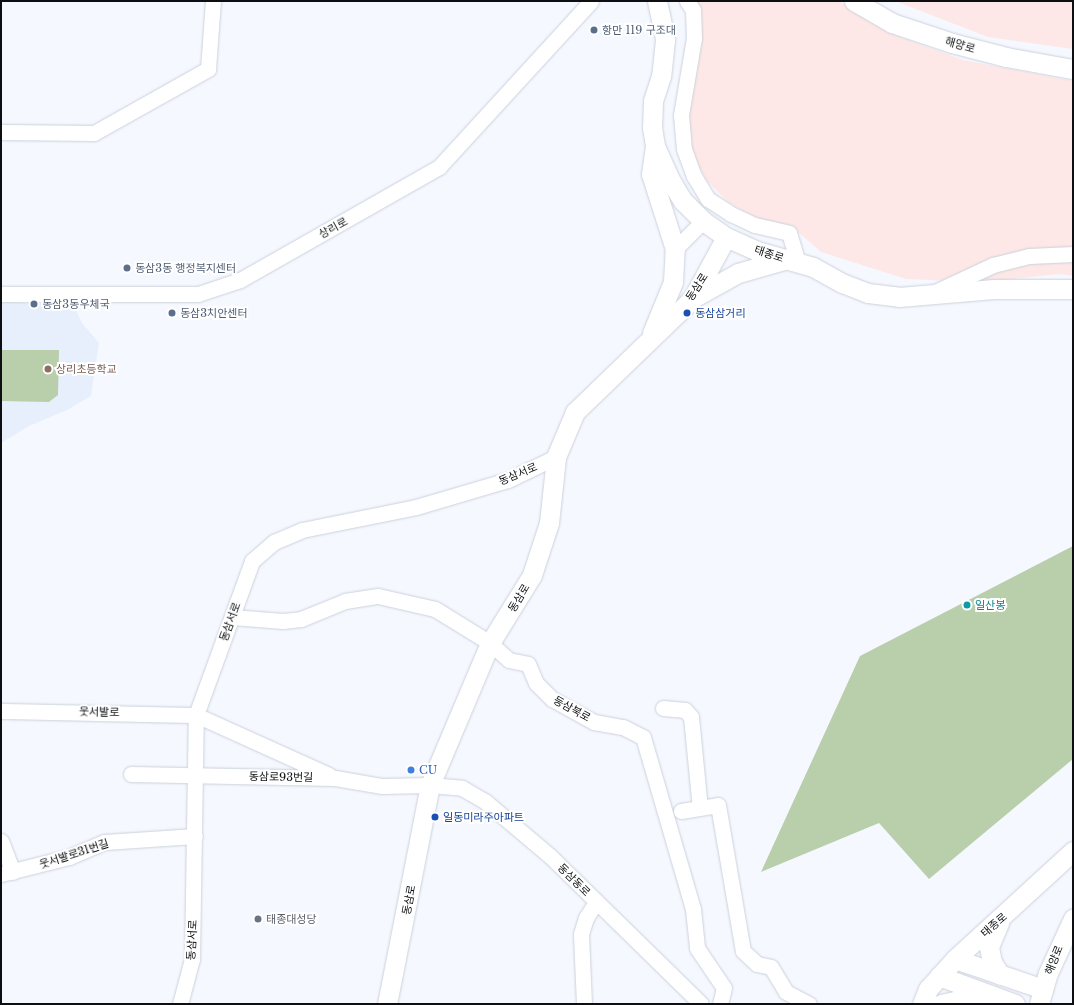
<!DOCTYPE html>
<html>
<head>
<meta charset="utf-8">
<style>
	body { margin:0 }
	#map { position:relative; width:1074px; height:1005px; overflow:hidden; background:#f5f8ff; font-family:"Libre Baskerville","Noto Sans KR",serif }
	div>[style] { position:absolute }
	.industrial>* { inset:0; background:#fee8e7 }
	.built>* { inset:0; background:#e7effd }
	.green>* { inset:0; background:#b9ceaa }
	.roads { filter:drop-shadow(0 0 1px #cbd1db) drop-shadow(0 0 1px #cbd1db) }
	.minor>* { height:15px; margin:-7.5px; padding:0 7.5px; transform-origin:7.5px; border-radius:7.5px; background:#fff }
	.major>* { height:19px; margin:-9.5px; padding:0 9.5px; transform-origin:9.5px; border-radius:9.5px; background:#fff }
	.dots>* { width:11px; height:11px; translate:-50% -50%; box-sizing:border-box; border:2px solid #fff; border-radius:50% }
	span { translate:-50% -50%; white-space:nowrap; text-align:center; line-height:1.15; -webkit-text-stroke:4px #fff; paint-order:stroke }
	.service-label { font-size:11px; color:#4e5e75 }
	.left { translate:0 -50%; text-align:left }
	.street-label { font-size:11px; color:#0c0e11 }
	.transit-label { font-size:11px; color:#164399 }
	.education-label { font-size:11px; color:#785e54 }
	.culture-label { font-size:11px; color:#0d838f }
	.shop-label { font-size:11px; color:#366cbe }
	.worship-label { font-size:11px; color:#5b616d }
	.frame { position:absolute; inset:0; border:2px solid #0c0e11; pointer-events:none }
</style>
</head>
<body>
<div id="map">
	<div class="industrial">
		<i style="clip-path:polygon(685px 1px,839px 1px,900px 37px,963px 60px,1073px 81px,1073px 276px,1059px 274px,982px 282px,906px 279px,821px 252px,798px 232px,758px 219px,728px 202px,708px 182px,694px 160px,686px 118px,692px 71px)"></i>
		<i style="clip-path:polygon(895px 1px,1073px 1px,1073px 49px,988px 37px)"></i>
	</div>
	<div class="built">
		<i style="clip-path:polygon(1px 302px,73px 304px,82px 323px,99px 343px,91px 396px,67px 410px,29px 426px,1px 443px)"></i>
	</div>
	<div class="green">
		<i style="clip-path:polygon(1px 350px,59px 350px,58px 395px,49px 402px,1px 401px)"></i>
		<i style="clip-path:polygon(1073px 546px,1073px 759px,929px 879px,879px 823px,761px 872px,860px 656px)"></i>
	</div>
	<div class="roads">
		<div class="minor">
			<i style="left:687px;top:1px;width:11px;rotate:56deg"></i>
			<i style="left:693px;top:10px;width:28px;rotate:88deg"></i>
			<i style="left:694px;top:38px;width:78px;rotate:99.6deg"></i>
			<i style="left:681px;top:115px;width:34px;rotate:85deg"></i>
			<i style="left:684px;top:149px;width:29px;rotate:70deg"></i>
			<i style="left:694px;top:176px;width:27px;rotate:59deg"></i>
			<i style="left:708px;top:199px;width:27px;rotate:33deg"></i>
			<i style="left:731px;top:214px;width:26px;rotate:25deg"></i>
			<i style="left:755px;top:225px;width:35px;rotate:13deg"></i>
			<i style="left:789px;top:233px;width:30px;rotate:73deg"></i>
			<i style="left:1px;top:132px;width:93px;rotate:0.6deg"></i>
			<i style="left:94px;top:133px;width:131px;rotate:-29.3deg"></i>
			<i style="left:208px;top:69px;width:68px;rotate:-85.8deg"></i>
			<i style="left:675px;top:249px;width:40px;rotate:-45deg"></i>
			<i style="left:937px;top:291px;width:62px;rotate:-24.9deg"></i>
			<i style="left:993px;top:265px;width:37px;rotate:-14deg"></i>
			<i style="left:1029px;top:256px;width:44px;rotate:-2.6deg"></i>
			<i style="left:1px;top:294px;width:197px"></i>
			<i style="left:198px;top:294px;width:44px;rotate:-18.4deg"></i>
			<i style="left:240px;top:280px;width:229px;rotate:-29.6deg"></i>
			<i style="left:439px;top:167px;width:225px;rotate:-47.5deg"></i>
			<i style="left:232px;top:617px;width:51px;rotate:4.5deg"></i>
			<i style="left:283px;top:621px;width:18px;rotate:-6deg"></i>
			<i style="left:301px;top:619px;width:48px;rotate:-22.2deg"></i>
			<i style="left:345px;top:601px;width:33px;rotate:-9deg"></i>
			<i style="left:378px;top:596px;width:58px;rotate:12.8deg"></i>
			<i style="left:435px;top:609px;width:65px;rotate:31.7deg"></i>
			<i style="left:490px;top:643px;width:25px;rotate:42deg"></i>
			<i style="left:509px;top:660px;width:19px;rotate:12deg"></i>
			<i style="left:528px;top:664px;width:21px;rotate:67deg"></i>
			<i style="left:536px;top:683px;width:23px;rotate:45deg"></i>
			<i style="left:552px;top:699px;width:48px;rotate:28.7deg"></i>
			<i style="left:594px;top:722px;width:29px;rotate:10deg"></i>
			<i style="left:623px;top:727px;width:22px;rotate:27deg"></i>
			<i style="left:643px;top:737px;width:179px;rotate:73.8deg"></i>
			<i style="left:693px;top:909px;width:39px;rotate:84deg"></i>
			<i style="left:697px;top:948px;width:48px;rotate:56deg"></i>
			<i style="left:724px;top:988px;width:16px;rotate:104deg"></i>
			<i style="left:663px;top:708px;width:22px;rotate:5deg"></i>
			<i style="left:685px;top:710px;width:9px;rotate:49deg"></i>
			<i style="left:691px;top:717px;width:91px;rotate:84.4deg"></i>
			<i style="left:1px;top:711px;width:195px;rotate:1.2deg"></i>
			<i style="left:196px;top:715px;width:146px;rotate:24.3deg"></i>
			<i style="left:131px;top:774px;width:204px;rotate:1.1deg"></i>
			<i style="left:335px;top:778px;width:48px;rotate:9.7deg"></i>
			<i style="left:382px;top:786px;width:48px;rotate:-1.2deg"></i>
			<i style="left:430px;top:785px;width:32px;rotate:5deg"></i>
			<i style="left:462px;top:788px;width:28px;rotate:30deg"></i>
			<i style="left:486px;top:802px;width:84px;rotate:40.2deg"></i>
			<i style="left:550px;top:856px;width:211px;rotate:44.4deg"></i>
			<i style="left:681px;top:811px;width:37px;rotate:-9deg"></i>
			<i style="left:718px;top:805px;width:148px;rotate:80.3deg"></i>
			<i style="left:743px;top:951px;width:19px;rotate:43deg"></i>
			<i style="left:757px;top:964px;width:14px;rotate:12deg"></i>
			<i style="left:771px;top:967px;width:29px;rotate:59deg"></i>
			<i style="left:786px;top:992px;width:26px;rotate:28deg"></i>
			<i style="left:1px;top:841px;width:33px;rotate:69deg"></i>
			<i style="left:1px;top:874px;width:70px;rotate:-14deg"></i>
			<i style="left:69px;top:857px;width:39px;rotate:-23deg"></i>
			<i style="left:105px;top:842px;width:90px;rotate:-3.8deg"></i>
			<i style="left:180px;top:1004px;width:47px;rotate:-75.1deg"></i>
			<i style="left:192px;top:959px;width:244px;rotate:-89.1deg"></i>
			<i style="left:196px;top:715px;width:164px;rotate:-70deg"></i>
			<i style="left:252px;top:561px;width:29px;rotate:-41deg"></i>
			<i style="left:274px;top:542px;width:30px;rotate:-23deg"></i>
			<i style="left:302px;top:530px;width:116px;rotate:-11.4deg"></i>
			<i style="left:416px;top:507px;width:96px;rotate:-16.4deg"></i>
			<i style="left:508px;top:480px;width:53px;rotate:-25.6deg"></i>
			<i style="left:584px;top:1004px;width:70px;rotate:-92.5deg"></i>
			<i style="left:581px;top:934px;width:17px;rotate:-73deg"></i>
			<i style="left:586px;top:918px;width:19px;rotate:-58deg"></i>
		</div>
		<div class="major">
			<i style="left:657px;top:1px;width:40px;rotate:78deg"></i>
			<i style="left:665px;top:40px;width:36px;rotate:96deg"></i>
			<i style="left:661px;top:76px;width:26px;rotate:108deg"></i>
			<i style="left:653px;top:101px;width:26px;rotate:92deg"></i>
			<i style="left:652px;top:127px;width:19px;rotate:81deg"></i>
			<i style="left:655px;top:146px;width:35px;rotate:66deg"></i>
			<i style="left:669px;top:178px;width:27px;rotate:59deg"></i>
			<i style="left:683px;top:201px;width:28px;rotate:45deg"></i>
			<i style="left:703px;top:221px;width:28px;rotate:35deg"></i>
			<i style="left:726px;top:237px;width:34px;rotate:24deg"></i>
			<i style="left:757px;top:251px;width:58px;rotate:15.9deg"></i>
			<i style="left:813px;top:267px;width:33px;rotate:29deg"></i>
			<i style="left:842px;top:283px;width:28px;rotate:21deg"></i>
			<i style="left:868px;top:293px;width:31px;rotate:7deg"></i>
			<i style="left:899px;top:297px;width:95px;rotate:-4.8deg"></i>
			<i style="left:994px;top:289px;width:79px"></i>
			<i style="left:854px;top:1px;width:44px;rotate:30.1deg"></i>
			<i style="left:892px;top:23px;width:63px;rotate:18.4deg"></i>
			<i style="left:952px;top:43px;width:56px;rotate:14.5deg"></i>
			<i style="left:1006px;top:57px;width:68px;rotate:10.2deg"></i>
			<i style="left:693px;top:298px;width:51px;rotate:-29.1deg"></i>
			<i style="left:738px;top:273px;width:51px;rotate:-15.9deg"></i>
			<i style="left:652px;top:333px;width:55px;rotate:-67.6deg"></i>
			<i style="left:673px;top:282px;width:33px;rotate:-87deg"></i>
			<i style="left:675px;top:249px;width:79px;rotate:-107.7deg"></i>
			<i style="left:651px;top:174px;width:28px;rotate:-82deg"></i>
			<i style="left:999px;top:923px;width:26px;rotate:113deg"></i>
			<i style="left:989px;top:947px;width:15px;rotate:79deg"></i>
			<i style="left:992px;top:962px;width:15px;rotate:58deg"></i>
			<i style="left:955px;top:959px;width:93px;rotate:18.8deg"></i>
			<i style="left:939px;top:976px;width:81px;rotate:20.2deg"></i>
			<i style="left:387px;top:1004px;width:223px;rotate:-78.9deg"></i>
			<i style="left:430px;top:785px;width:154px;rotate:-67.1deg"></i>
			<i style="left:490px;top:643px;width:80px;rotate:-58.3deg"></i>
			<i style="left:532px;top:575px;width:55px;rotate:-71.9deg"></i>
			<i style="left:549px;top:523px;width:66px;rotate:-83.9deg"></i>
			<i style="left:556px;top:457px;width:49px;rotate:-67.1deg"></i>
			<i style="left:575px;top:412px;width:164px;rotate:-44deg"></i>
			<i style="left:693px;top:298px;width:69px;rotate:-61.6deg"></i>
			<i style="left:922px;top:1004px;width:16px;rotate:-68deg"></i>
			<i style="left:928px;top:989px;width:40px;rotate:-48deg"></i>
			<i style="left:955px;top:959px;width:160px;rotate:-42.5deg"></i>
			<i style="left:941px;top:1004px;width:46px;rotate:-12.5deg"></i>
			<i style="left:1039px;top:1004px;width:32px;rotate:-74deg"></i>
			<i style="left:1048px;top:973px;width:60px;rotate:-65.2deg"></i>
		</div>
	</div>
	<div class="dots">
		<i style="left:594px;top:30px;background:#5c6f8a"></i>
		<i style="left:127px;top:268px;background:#5c6f8a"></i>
		<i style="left:34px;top:304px;background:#5c6f8a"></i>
		<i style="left:172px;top:313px;background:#5c6f8a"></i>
		<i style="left:687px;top:313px;background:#1a4fb4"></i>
		<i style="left:48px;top:369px;background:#8d6e63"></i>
		<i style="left:967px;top:605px;background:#0f9aa8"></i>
		<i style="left:411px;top:770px;background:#3f7fe0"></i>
		<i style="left:435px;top:817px;background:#1a4fb4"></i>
		<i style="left:258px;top:919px;background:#6b7280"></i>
	</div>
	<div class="service-label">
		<span class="left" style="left:602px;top:30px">항만 119 구조대</span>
		<span class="left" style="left:135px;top:268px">동삼3동 행정복지센터</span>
		<span class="left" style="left:42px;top:304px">동삼3동우체국</span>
		<span class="left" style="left:180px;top:313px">동삼3치안센터</span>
	</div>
	<div class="street-label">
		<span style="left:960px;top:45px;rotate:16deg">해양로</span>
		<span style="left:333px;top:228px;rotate:-29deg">상리로</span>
		<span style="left:769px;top:254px;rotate:18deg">태종로</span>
		<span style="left:697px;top:287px;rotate:-57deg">동삼로</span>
		<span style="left:518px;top:474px;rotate:-23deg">동삼서로</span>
		<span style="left:519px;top:598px;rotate:-59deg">동삼로</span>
		<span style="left:230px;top:622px;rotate:-70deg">동삼서로</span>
		<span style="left:572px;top:709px;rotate:29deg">동삼북로</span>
		<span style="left:99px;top:712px;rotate:1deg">웃서발로</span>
		<span style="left:281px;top:777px;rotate:1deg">동삼로93번길</span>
		<span style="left:74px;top:854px;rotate:-18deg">웃서발로31번길</span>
		<span style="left:574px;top:880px;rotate:45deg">동삼동로</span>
		<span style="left:409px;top:900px;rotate:-79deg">동삼로</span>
		<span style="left:994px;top:925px;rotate:-41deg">태종로</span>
		<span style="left:192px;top:940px;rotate:-87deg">동삼서로</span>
		<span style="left:1054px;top:960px;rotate:-68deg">해양로</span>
	</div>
	<div class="transit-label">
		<span class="left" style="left:695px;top:313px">동삼삼거리</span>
		<span class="left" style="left:443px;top:817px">일동미라주아파트</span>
	</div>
	<div class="education-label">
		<span class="left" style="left:56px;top:369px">상리초등학교</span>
	</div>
	<div class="culture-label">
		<span class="left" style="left:975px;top:605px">일산봉</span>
	</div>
	<div class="shop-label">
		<span class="left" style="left:419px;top:770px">CU</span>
	</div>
	<div class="worship-label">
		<span class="left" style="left:266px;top:919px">태종대성당</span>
	</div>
	<div class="frame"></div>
</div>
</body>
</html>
